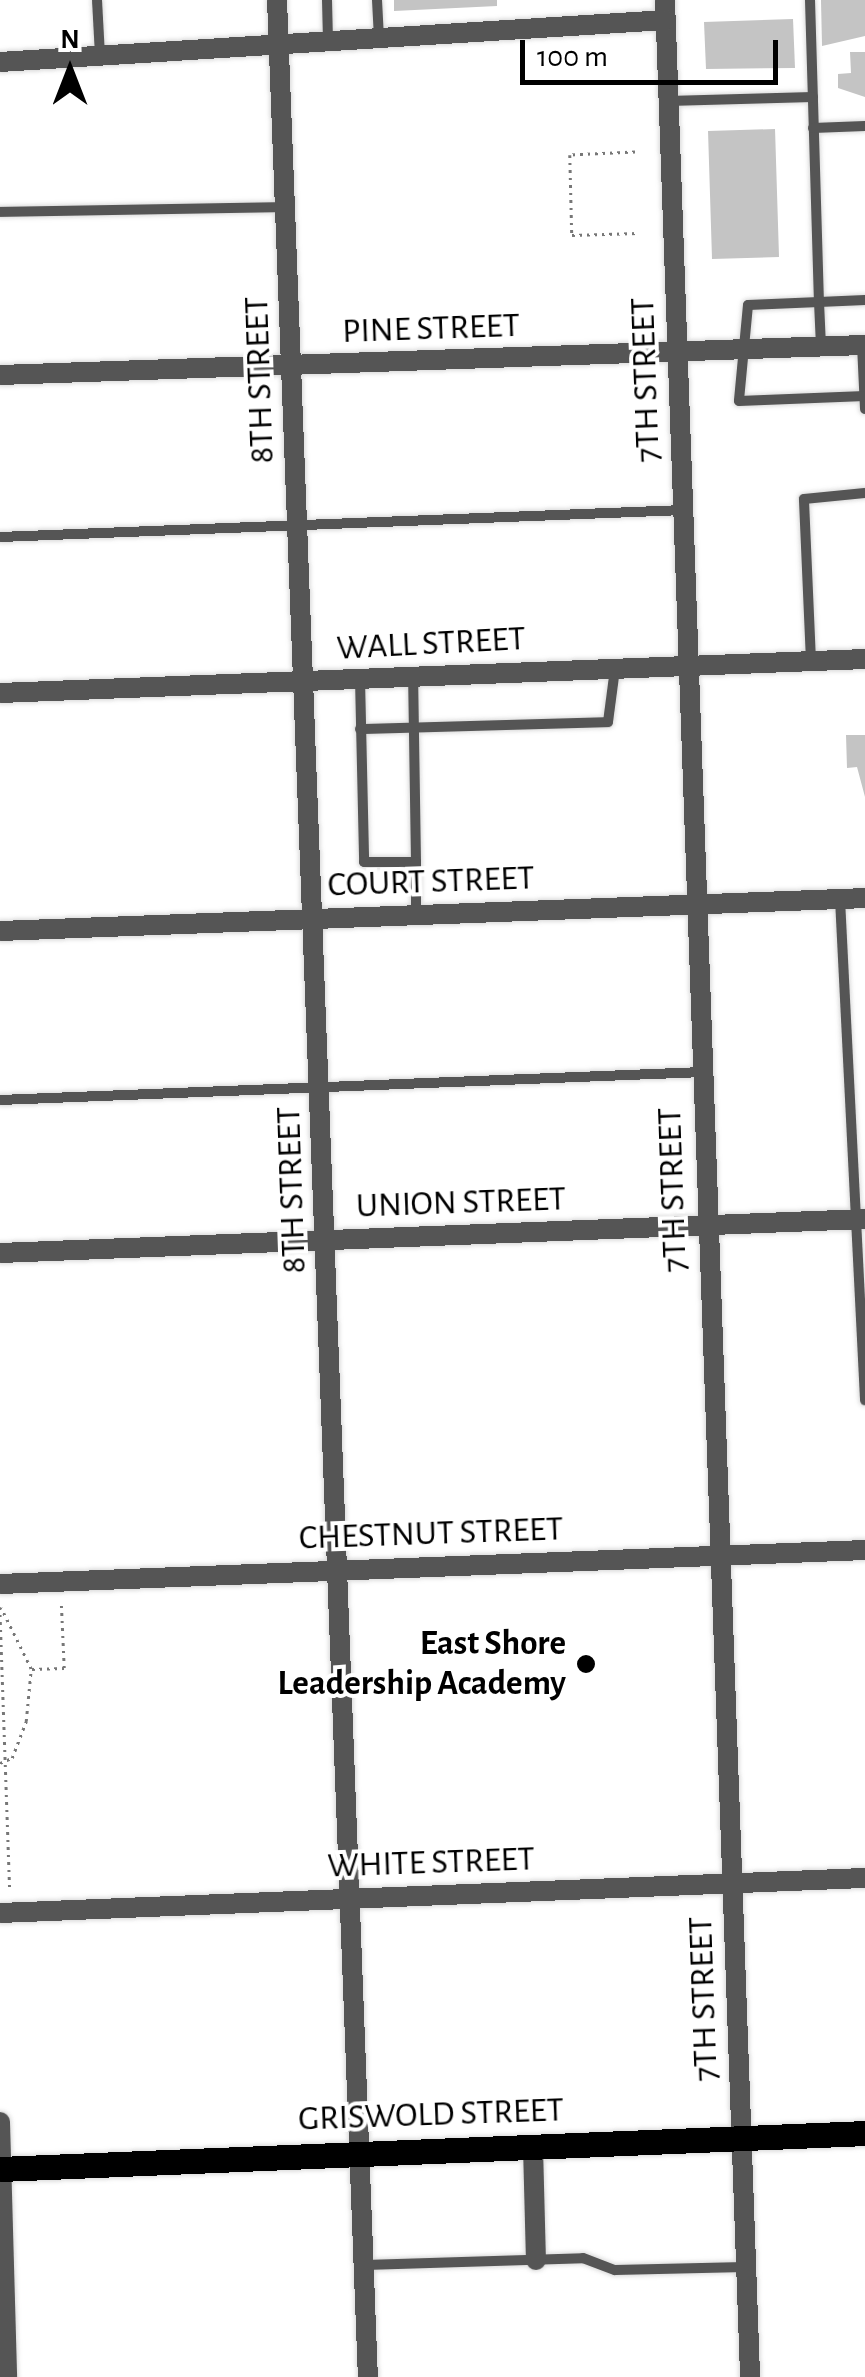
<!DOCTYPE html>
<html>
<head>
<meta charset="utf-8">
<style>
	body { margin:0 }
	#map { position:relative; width:865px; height:2377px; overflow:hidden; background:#fff; font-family:"Alegreya Sans",sans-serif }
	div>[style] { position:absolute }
	.building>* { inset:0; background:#c4c4c4 }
	.path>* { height:2.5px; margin-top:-1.25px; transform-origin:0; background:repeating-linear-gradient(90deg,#777 0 2.5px,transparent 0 7.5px) }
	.roads { filter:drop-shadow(0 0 2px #dbdbdb) drop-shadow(0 0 2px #dbdbdb) }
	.lane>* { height:10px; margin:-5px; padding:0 5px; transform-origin:5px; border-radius:5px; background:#555 }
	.street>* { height:20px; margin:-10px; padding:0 10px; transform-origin:10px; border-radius:10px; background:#555 }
	.primary>* { height:25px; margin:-12.5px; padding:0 12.5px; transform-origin:12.5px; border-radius:12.5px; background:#000 }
	.dots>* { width:28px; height:28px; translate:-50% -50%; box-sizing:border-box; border:5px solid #fff; border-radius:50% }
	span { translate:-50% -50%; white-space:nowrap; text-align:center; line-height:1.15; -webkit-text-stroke:8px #fff; paint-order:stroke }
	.street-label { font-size:35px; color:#000 }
	.poi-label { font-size:35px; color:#000; font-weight:700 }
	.right { translate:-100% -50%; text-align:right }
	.north { position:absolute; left:20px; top:20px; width:100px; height:100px; -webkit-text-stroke:8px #fff; paint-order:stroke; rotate:0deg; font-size:28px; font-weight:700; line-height:40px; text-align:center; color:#000 }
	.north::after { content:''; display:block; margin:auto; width:35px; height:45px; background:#000; clip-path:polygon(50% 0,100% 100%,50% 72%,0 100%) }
	.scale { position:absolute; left:520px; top:40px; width:258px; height:45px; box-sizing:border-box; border:5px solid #000; border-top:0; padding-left:12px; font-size:30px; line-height:35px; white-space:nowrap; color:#000; -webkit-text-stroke:8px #fff; paint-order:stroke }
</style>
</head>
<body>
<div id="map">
	<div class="building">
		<i style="clip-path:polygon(394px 0,497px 0,497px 6px,394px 11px)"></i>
		<i style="clip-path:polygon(821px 0,865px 0,865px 36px,822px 46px)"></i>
		<i style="clip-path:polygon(793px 19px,795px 68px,706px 69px,704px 22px)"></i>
		<i style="clip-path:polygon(850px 52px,865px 52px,865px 97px,838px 88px,838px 74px,851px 73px)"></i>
		<i style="clip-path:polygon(775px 129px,779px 257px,712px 259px,708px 131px)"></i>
		<i style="clip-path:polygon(846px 735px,865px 735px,865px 797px,857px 767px,847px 768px)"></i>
	</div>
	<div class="path">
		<i style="left:635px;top:152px;width:65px;rotate:177.4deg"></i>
		<i style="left:570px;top:155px;width:80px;rotate:88.6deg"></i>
		<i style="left:572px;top:235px;width:66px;rotate:-1.7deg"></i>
		<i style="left:0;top:1607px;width:282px;rotate:88deg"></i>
		<i style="left:32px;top:1669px;width:32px;rotate:-2deg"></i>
		<i style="left:64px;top:1668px;width:65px;rotate:-92.6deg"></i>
		<i style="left:0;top:1763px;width:13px;rotate:-23deg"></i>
		<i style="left:12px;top:1758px;width:40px;rotate:-69deg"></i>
		<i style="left:26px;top:1721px;width:52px;rotate:-84.5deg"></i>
		<i style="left:31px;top:1669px;width:68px;rotate:-116.2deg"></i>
	</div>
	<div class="roads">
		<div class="lane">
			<i style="left:97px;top:0;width:55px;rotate:86.9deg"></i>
			<i style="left:327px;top:0;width:41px;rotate:88.6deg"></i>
			<i style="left:377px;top:0;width:38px;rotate:87deg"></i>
			<i style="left:810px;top:0;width:302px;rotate:88.3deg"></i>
			<i style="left:819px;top:302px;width:46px;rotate:-2.5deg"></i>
			<i style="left:668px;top:101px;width:145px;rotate:-1.6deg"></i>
			<i style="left:813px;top:128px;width:52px;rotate:-2.2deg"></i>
			<i style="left:0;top:212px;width:284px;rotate:-1deg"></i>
			<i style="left:862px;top:345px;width:64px;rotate:87.3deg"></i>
			<i style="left:821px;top:346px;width:44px;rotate:-92.6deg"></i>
			<i style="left:819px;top:302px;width:71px;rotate:177.6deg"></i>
			<i style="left:748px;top:305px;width:96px;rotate:95.4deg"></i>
			<i style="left:739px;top:401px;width:126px;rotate:-2.3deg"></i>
			<i style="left:0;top:537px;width:684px;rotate:-2.26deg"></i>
			<i style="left:811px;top:661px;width:162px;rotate:-92.5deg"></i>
			<i style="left:804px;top:499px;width:61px;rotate:-5.6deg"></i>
			<i style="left:360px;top:679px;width:183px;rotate:88.7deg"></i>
			<i style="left:364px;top:862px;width:52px"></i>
			<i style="left:416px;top:862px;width:185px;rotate:-90.9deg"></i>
			<i style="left:360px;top:729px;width:248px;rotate:-1.6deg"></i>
			<i style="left:608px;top:722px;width:53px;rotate:-82.5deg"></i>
			<i style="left:416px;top:862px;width:53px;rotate:90deg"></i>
			<i style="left:840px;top:899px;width:502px;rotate:87.14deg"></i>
			<i style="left:0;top:1100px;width:703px;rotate:-2.28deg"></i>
			<i style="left:365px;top:2265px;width:218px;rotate:-1.8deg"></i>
			<i style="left:583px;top:2258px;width:34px;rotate:21deg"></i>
			<i style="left:615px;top:2270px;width:130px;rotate:-1.3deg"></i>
		</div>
		<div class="street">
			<i style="left:277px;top:0;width:2379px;rotate:87.81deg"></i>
			<i style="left:665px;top:0;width:2379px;rotate:87.95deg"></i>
			<i style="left:0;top:62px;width:666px;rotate:-3.61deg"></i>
			<i style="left:0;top:375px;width:866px;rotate:-1.99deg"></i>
			<i style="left:0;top:693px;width:866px;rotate:-2.25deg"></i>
			<i style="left:0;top:931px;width:866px;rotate:-2.18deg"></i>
			<i style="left:0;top:1253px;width:866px;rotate:-2.25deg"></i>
			<i style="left:0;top:1584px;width:866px;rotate:-2.25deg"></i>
			<i style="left:0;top:1913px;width:866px;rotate:-2.32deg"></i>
			<i style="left:0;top:2122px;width:255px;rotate:88.4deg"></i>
			<i style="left:533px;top:2147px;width:113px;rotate:88.5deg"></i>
		</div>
		<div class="primary">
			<i style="left:0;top:2169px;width:866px;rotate:-2.38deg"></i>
		</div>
	</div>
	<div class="dots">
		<i style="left:586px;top:1664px;background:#000"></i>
	</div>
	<div class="street-label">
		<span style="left:431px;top:329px;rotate:-2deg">PINE STREET</span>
		<span style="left:260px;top:380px;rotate:-92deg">8TH STREET</span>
		<span style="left:646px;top:380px;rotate:-92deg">7TH STREET</span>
		<span style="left:431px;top:644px;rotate:-3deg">WALL STREET</span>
		<span style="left:431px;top:882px;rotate:-2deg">COURT STREET</span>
		<span style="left:292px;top:1190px;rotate:-92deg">8TH STREET</span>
		<span style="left:673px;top:1190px;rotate:-92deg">7TH STREET</span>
		<span style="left:461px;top:1203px;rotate:-2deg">UNION STREET</span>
		<span style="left:431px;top:1534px;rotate:-2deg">CHESTNUT STREET</span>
		<span style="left:431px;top:1863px;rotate:-2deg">WHITE STREET</span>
		<span style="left:704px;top:1999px;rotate:-92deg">7TH STREET</span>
		<span style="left:431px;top:2115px;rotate:-2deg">GRISWOLD STREET</span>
	</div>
	<div class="poi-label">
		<span class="right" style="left:566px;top:1664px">East Shore<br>Leadership Academy</span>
	</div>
	<div class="north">N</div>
	<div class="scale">100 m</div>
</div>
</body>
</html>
